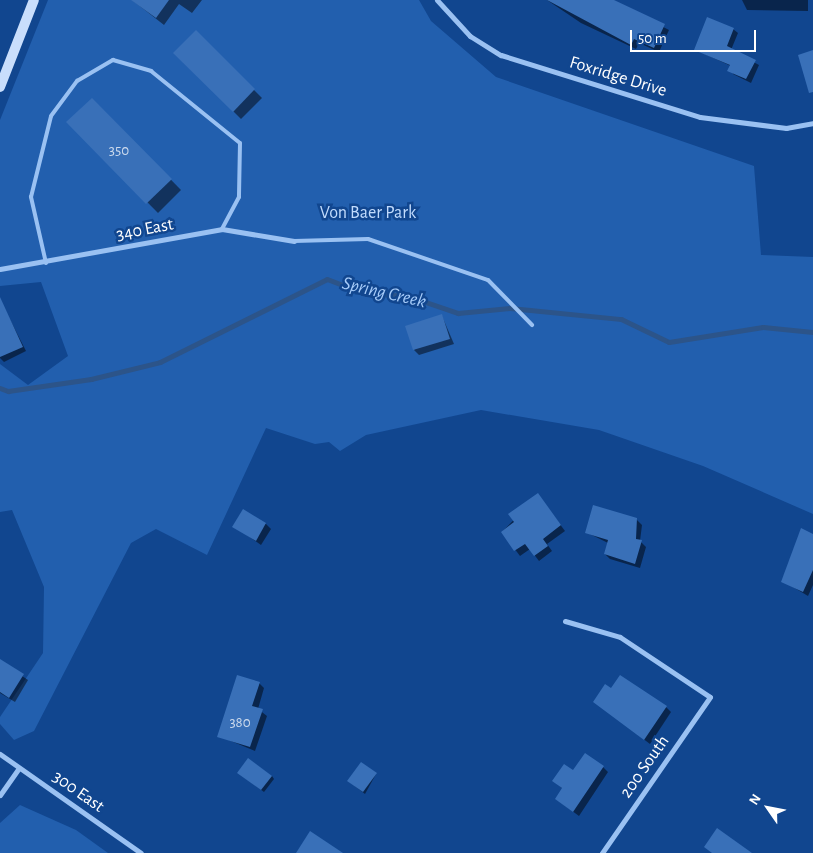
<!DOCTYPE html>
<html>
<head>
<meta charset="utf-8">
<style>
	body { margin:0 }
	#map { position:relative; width:813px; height:853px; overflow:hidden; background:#11468f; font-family:"Alegreya Sans",sans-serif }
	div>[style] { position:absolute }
	.green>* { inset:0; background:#225fae }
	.shadow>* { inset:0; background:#0007 }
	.stream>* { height:5px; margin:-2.5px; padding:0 2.5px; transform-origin:2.5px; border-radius:2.5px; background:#2c5489 }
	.building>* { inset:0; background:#3970b8 }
	.lane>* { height:4px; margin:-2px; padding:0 2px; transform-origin:2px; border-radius:2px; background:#9ac1f2 }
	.street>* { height:5px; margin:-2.5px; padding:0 2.5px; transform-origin:2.5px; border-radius:2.5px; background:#9ac1f2 }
	.secondary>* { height:10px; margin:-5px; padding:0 5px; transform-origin:5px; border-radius:5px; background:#c9defc }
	span { translate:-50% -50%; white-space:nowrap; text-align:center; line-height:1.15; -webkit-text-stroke:5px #11468f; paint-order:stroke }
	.number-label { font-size:15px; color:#cedbed }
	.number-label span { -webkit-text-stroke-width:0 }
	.street-label { font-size:18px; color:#fff }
	.park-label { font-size:18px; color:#c1dbfd }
	.water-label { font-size:19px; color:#a6cbf9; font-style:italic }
	.north { position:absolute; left:743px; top:783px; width:50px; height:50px; -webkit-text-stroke:4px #11468f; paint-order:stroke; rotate:303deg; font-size:14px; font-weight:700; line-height:20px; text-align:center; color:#fff }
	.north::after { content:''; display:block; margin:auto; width:18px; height:22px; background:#fff; clip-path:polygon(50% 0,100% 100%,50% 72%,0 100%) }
	.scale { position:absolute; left:630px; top:30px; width:126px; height:22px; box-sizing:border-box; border:2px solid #fff; border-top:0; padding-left:6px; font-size:15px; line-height:18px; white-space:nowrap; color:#fff; -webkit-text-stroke:4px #11468f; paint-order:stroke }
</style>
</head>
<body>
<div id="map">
	<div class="green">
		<i style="clip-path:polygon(48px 0,419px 0,431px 21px,496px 77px,754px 166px,761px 255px,813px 257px,813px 514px,703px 466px,599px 430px,481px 410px,366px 435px,340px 451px,329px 442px,315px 444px,266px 428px,207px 555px,156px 529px,131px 543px,34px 731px,14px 740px,0 724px,0 717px,43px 653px,44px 587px,12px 510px,0 512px,0 364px,28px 385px,68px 356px,41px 282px,0 286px,0 120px)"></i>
		<i style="clip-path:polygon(20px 805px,76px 830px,108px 853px,0 853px,0 823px)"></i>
	</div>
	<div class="shadow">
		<i style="clip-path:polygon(132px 0,202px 0,192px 13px,179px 4px,164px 25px)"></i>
		<i style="clip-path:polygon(547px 0,611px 0,669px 30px,659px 52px,639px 43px,636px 49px,581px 23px)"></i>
		<i style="clip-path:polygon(742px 0,808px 0,808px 11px,747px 10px)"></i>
		<i style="clip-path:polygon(733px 29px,738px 33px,731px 50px,759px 65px,751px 83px,733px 74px,731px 66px,696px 50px)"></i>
		<i style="clip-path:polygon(196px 32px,262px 98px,241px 119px,175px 53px)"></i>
		<i style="clip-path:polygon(92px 99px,181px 190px,158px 213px,68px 122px)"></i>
		<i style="clip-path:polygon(0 300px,26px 351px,4px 362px,0 358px)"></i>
		<i style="clip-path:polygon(442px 316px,454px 344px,419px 355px,414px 350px)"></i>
		<i style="clip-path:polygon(538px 495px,565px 531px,547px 544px,552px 551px,539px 561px,530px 549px,520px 556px,502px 532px)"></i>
		<i style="clip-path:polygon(636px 519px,642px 525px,640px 541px,646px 547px,640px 568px,610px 559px,605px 554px,608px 543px,586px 532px)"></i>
		<i style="clip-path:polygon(266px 524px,271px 529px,261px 545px,234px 526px)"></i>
		<i style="clip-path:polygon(813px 535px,813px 585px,808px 596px,783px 581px)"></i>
		<i style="clip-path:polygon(0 661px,28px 680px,15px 702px,0 693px)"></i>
		<i style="clip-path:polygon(259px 683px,264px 688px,258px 709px,267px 716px,255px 751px,219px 736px)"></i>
		<i style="clip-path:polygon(595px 702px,666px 707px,671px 712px,650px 744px)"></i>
		<i style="clip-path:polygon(603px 767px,608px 772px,579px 816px,556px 799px,563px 789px,554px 781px)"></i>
		<i style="clip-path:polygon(376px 774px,365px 794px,351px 783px)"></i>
		<i style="clip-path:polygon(241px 775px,272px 776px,274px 779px,264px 792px)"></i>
	</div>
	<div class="stream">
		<i style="left:0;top:388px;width:9px;rotate:21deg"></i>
		<i style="left:8px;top:391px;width:84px;rotate:-8.2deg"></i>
		<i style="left:91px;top:379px;width:71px;rotate:-13.8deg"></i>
		<i style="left:160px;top:362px;width:186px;rotate:-26.4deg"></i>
		<i style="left:327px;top:279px;width:40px;rotate:21deg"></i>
		<i style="left:364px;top:293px;width:44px;rotate:3.9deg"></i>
		<i style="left:408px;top:296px;width:53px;rotate:18.8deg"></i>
		<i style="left:458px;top:313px;width:52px;rotate:-5.5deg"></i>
		<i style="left:510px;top:308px;width:112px;rotate:5.7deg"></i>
		<i style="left:621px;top:319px;width:53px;rotate:25.6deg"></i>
		<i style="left:669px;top:342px;width:95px;rotate:-9.1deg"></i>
		<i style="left:763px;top:327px;width:50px;rotate:5.7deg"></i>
	</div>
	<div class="building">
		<i style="clip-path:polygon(131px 0,169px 0,156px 18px)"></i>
		<i style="clip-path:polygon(547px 0,614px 0,665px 24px,654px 48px,634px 39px,631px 45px)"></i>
		<i style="clip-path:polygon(707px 17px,734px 28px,727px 46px,756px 60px,746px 79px,727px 71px,730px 65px,694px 50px)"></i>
		<i style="clip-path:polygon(196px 30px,255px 89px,233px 112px,173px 53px)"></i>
		<i style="clip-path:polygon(813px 50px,813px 92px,809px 93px,798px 55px)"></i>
		<i style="clip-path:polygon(92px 98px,172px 179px,146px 204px,66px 122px)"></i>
		<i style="clip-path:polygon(0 297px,23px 347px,0 357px)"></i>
		<i style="clip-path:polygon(442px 314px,450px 339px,413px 350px,405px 326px)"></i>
		<i style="clip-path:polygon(538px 493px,561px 525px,543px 539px,548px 546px,534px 556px,525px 544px,514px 551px,501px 532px,514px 522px,508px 514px)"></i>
		<i style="clip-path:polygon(593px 505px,637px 518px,636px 539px,642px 540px,635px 564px,604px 554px,608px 540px,585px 533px)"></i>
		<i style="clip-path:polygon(243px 509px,266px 523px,256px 541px,232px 527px)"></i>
		<i style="clip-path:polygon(801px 528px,813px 534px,813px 570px,803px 592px,781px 582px)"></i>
		<i style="clip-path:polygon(0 659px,24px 674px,9px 698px,0 692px)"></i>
		<i style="clip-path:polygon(237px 675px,260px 682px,252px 706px,263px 709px,250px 747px,217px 737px)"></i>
		<i style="clip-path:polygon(620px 675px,667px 706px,644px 740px,593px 702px,605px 684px,611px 688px)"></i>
		<i style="clip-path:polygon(585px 753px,604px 766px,573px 812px,555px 799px,562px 788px,552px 781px,564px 764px,573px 770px)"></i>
		<i style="clip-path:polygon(248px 758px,272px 776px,261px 790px,237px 773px)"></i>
		<i style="clip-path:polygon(361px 762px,377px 773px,363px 792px,347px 781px)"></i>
		<i style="clip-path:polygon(717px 828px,752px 853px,712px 853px,704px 847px)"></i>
		<i style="clip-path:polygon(310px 831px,343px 853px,296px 853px)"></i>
	</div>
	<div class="lane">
		<i style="left:294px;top:241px;width:74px;rotate:-1.5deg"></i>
		<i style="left:368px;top:239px;width:127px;rotate:18.9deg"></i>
		<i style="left:488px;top:280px;width:63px;rotate:45.6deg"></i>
		<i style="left:46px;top:263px;width:68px;rotate:-102.8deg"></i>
		<i style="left:31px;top:197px;width:83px;rotate:-76.1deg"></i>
		<i style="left:51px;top:116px;width:44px;rotate:-53.4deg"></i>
		<i style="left:77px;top:81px;width:42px;rotate:-30.3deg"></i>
		<i style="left:113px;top:60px;width:40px;rotate:16deg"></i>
		<i style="left:151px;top:71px;width:114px;rotate:39deg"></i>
		<i style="left:240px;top:143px;width:54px;rotate:91.1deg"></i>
		<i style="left:239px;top:197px;width:36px;rotate:118deg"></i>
	</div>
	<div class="street">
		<i style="left:437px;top:0;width:49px;rotate:47.5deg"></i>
		<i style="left:470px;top:36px;width:36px;rotate:32deg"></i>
		<i style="left:501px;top:55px;width:208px;rotate:17.3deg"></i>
		<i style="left:700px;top:117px;width:87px;rotate:7.3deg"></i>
		<i style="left:786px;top:128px;width:27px;rotate:-10deg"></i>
		<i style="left:0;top:269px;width:226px;rotate:-10.2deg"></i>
		<i style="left:222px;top:229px;width:73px;rotate:9.5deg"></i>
		<i style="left:565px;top:621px;width:57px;rotate:16.2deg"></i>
		<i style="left:620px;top:637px;width:108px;rotate:33.7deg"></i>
		<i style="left:710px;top:697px;width:190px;rotate:124.7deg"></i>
		<i style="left:0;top:754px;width:172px;rotate:35.1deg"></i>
		<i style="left:0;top:795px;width:33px;rotate:-55deg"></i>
	</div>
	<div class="secondary">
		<i style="left:0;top:87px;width:93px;rotate:-68.7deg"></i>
	</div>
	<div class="number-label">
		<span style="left:119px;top:151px">350</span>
		<span style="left:240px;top:723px">380</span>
	</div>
	<div class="street-label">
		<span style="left:618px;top:77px;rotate:17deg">Foxridge Drive</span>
		<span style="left:145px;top:230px;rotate:-11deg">340 East</span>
		<span style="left:645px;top:767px;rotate:-55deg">200 South</span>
		<span style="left:78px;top:792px;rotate:35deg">300 East</span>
	</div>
	<div class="park-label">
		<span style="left:368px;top:213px">Von Baer Park</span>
	</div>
	<div class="water-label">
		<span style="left:384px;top:293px;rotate:13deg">Spring Creek</span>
	</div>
	<div class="north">N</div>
	<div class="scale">50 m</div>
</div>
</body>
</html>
